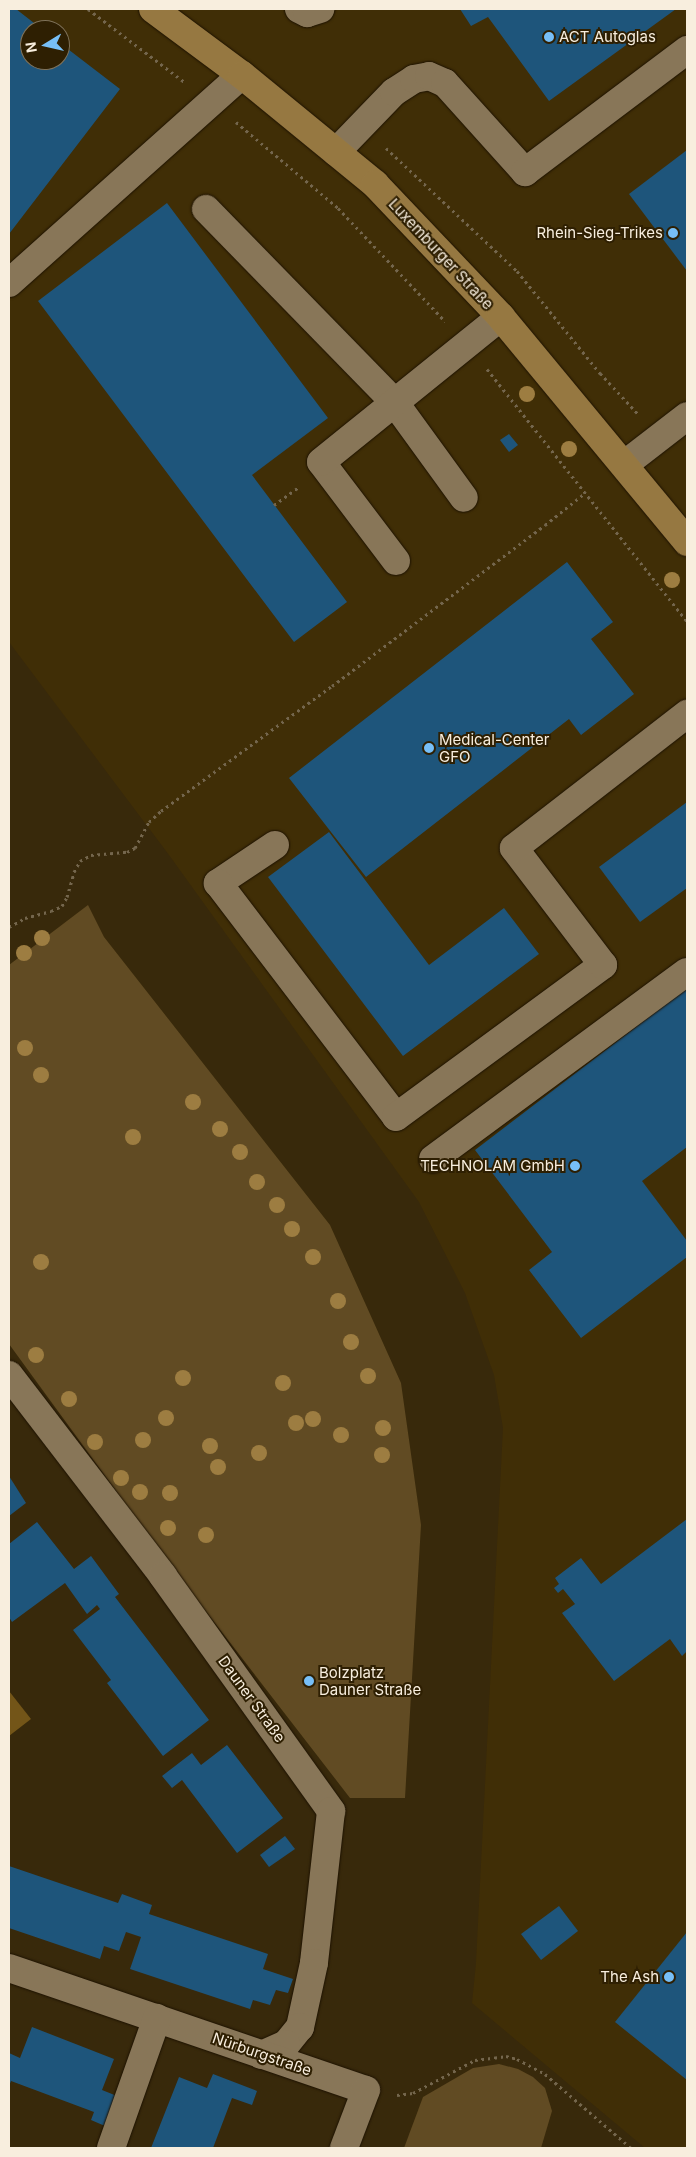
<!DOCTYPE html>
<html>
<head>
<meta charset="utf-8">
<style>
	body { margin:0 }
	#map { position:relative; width:696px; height:2157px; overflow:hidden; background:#38290b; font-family:Inter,sans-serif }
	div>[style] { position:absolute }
	.built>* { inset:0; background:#402e06 }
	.green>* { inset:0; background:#614b23 }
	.water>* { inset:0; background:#735518 }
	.building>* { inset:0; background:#1e557b }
	.path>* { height:3px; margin-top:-1.5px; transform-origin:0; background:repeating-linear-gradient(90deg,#74664d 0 2.5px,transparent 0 6.5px) }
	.roads { filter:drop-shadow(0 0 1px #1d1200) drop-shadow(0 0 1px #1d1200) }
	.minor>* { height:28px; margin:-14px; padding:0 14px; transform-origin:14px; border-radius:14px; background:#887658 }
	.major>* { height:28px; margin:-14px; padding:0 14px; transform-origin:14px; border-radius:14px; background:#967841 }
	.trees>* { width:16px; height:16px; margin:-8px; border-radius:50%; background:#9d7d41 }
	.dots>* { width:14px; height:14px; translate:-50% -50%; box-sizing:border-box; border:2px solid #2e1f02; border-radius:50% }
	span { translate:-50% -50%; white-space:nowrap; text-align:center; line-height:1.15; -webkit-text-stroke:4px #2e1f02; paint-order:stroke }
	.poi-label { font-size:15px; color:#f8eede }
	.left { translate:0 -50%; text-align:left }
	.right { translate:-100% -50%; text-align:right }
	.street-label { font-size:15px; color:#f8eede }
	.frame { position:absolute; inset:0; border:10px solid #f8eede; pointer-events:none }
	.north { position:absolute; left:20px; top:20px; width:50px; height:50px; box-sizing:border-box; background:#2e1f02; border:1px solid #7f725a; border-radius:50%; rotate:261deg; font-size:14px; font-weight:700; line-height:20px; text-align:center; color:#f8eede }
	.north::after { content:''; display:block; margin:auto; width:18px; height:22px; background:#77bff7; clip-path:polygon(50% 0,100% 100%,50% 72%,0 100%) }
</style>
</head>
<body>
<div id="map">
	<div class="built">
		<i style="clip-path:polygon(evenodd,9px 9px,687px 9px,687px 2148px,645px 2148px,472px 2003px,476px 1963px,503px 1428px,494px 1375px,465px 1293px,419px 1202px,169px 855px,9px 642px,9px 9px,30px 30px,60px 30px,60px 60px,30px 60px,30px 30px)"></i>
	</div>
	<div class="green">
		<i style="clip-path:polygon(88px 905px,104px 937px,330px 1225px,401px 1383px,421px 1525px,405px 1798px,350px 1798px,170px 1565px,9px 1344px,9px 965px)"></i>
		<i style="clip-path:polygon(499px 2064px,518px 2069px,533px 2077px,545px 2088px,552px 2111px,541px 2148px,404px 2148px,423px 2097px,473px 2068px)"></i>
	</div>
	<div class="water">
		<i style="clip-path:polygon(9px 1691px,31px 1719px,9px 1736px)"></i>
	</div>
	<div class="building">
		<i style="clip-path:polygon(9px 9px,16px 9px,43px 30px,30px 30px,30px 60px,60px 60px,60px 43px,120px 89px,9px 234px)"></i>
		<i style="clip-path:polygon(460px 9px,676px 9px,549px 101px,488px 17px,471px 26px)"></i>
		<i style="clip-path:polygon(687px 150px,687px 271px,629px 194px)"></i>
		<i style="clip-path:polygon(167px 203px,328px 418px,252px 475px,347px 602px,294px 642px,38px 301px)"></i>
		<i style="clip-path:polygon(509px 434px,518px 445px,509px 452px,500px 440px)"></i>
		<i style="clip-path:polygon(567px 562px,613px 622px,591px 639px,634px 694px,581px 735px,569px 719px,366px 877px,289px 778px)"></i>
		<i style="clip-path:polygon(687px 802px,687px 888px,640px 922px,599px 867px)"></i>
		<i style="clip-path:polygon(329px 832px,429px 965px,504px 908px,539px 954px,403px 1056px,268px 877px)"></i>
		<i style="clip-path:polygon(687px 988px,687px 1147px,642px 1181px,687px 1241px,687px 1257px,581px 1338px,529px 1270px,552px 1252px,475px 1150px)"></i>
		<i style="clip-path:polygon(9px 1476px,26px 1503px,9px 1516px)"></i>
		<i style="clip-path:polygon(687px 1519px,687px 1651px,682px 1656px,670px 1639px,614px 1681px,562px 1613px,575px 1604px,563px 1589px,558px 1593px,554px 1588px,559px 1584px,555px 1578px,581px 1558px,601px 1584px)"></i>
		<i style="clip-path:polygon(37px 1522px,74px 1569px,91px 1556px,119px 1594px,115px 1597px,209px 1720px,163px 1756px,107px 1683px,111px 1680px,73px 1630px,100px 1609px,97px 1605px,87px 1614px,65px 1583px,12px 1622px,9px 1617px,9px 1544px)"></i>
		<i style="clip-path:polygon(227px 1745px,283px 1818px,237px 1853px,182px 1780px,172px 1788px,162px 1776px,192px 1753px,201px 1765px)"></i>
		<i style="clip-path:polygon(285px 1836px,295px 1849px,269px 1867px,260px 1855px)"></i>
		<i style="clip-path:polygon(9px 1866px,118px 1903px,122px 1894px,152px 1905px,149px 1914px,268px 1954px,263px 1969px,293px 1979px,288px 1993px,276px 1990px,270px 2005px,253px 2000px,250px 2009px,130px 1969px,141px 1937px,126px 1932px,119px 1951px,104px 1946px,100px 1959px,9px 1928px)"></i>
		<i style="clip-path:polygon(559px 1906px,578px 1931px,541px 1960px,521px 1934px)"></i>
		<i style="clip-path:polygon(687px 1932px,687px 2080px,615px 2022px)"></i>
		<i style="clip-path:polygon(32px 2027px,114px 2059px,102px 2090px,117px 2096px,105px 2126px,91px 2120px,94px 2112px,11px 2081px,9px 2086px,9px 2053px,20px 2058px)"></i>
		<i style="clip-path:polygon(213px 2074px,257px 2091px,252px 2105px,232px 2098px,213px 2148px,151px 2148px,179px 2077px,207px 2088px)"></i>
	</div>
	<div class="path">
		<i style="left:88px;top:9px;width:123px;rotate:37.1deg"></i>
		<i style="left:236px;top:122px;width:133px;rotate:40.1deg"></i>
		<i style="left:338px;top:208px;width:156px;rotate:46.6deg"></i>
		<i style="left:386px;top:148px;width:180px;rotate:43.2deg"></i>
		<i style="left:517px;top:271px;width:132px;rotate:50.9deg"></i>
		<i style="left:600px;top:373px;width:56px;rotate:47.2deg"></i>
		<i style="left:487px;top:369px;width:322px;rotate:51.6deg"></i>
		<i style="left:274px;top:505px;width:32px;rotate:-36deg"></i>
		<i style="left:9px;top:927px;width:18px;rotate:-29deg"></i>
		<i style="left:25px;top:918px;width:27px;rotate:-15deg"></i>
		<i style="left:51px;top:911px;width:12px;rotate:-24deg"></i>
		<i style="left:62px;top:906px;width:10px;rotate:-61deg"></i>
		<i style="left:67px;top:897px;width:26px;rotate:-74deg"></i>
		<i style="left:74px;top:872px;width:13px;rotate:-61deg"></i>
		<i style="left:80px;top:861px;width:13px;rotate:-29deg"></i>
		<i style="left:91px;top:855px;width:36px;rotate:-5deg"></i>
		<i style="left:127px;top:852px;width:9px;rotate:-27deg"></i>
		<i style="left:135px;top:848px;width:30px;rotate:-62deg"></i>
		<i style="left:149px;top:822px;width:16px;rotate:-43deg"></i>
		<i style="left:161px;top:811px;width:212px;rotate:-36.2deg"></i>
		<i style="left:332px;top:686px;width:267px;rotate:-37.1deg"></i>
		<i style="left:545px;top:525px;width:51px;rotate:-38.7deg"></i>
		<i style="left:397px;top:2095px;width:16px;rotate:-7deg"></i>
		<i style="left:413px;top:2093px;width:70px;rotate:-28deg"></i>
		<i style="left:475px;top:2060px;width:31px;rotate:-7deg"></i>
		<i style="left:506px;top:2056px;width:11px;rotate:15deg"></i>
		<i style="left:517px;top:2059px;width:32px;rotate:28deg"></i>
		<i style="left:545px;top:2074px;width:113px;rotate:40.7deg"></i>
	</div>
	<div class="roads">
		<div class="minor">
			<i style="left:299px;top:9px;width:9px;rotate:27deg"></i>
			<i style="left:307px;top:13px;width:14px;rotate:-17deg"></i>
			<i style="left:336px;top:152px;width:83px;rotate:-46deg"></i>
			<i style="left:394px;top:92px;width:24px;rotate:-33deg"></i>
			<i style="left:414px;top:79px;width:15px;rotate:-11deg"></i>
			<i style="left:429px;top:76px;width:17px;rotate:24deg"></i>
			<i style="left:445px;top:83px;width:120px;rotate:48deg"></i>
			<i style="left:525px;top:172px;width:203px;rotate:-37deg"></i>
			<i style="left:206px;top:209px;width:271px;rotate:45.7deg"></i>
			<i style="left:395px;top:403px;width:117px;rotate:54deg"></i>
			<i style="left:9px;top:283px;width:312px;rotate:-41.8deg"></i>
			<i style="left:625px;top:464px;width:78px;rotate:-37.7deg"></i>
			<i style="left:396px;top:561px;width:124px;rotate:-127.1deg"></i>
			<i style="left:321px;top:462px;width:231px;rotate:-38.9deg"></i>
			<i style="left:275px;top:845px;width:69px;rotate:146.3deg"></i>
			<i style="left:218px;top:883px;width:294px;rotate:52.7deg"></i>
			<i style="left:396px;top:1117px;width:257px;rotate:-36.3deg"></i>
			<i style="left:603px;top:965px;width:147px;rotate:-127.3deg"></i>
			<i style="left:514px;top:848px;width:219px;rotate:-37.8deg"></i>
			<i style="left:433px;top:1159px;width:315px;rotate:-36.4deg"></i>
			<i style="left:9px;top:1375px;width:253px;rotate:52.5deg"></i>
			<i style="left:163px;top:1576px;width:289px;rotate:54.4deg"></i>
			<i style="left:331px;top:1811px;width:153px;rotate:96.4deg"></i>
			<i style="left:314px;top:1963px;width:66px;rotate:102.3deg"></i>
			<i style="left:300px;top:2027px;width:22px;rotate:129deg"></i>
			<i style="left:286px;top:2044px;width:27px;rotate:156deg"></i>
			<i style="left:9px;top:1968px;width:377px;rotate:18.9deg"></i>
			<i style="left:366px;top:2090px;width:62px;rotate:110.8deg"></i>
			<i style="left:111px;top:2148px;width:138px;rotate:-70.5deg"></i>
		</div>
		<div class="major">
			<i style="left:153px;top:9px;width:111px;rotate:36.6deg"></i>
			<i style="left:242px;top:75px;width:172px;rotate:39.3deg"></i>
			<i style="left:375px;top:184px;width:183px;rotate:46.5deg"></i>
			<i style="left:501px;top:317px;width:292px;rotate:50.4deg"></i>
		</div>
	</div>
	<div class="trees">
		<i style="left:527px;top:394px"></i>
		<i style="left:569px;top:449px"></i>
		<i style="left:672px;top:580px"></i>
		<i style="left:42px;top:938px"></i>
		<i style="left:24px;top:953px"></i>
		<i style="left:25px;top:1048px"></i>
		<i style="left:41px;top:1075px"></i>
		<i style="left:193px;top:1102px"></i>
		<i style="left:220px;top:1129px"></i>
		<i style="left:133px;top:1137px"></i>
		<i style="left:240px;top:1152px"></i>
		<i style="left:257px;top:1182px"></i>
		<i style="left:277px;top:1205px"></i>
		<i style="left:292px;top:1229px"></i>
		<i style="left:313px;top:1257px"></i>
		<i style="left:41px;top:1262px"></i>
		<i style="left:338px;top:1301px"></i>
		<i style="left:351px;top:1342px"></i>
		<i style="left:36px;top:1355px"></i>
		<i style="left:368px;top:1376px"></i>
		<i style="left:183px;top:1378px"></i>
		<i style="left:283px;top:1383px"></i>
		<i style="left:69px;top:1399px"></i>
		<i style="left:166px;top:1418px"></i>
		<i style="left:313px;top:1419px"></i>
		<i style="left:296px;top:1423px"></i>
		<i style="left:383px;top:1428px"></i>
		<i style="left:341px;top:1435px"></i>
		<i style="left:143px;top:1440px"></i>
		<i style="left:95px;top:1442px"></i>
		<i style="left:210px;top:1446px"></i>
		<i style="left:259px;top:1453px"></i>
		<i style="left:382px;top:1455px"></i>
		<i style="left:218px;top:1467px"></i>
		<i style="left:121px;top:1478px"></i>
		<i style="left:140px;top:1492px"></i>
		<i style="left:170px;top:1493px"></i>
		<i style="left:168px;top:1528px"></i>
		<i style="left:206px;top:1535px"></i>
	</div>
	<div class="dots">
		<i style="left:549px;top:37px;background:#77bff7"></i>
		<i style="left:673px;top:233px;background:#77bff7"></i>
		<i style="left:429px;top:748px;background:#77bff7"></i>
		<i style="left:575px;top:1166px;background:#77bff7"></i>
		<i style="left:309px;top:1681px;background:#77bff7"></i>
		<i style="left:669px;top:1977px;background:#77bff7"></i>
	</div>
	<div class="poi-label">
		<span class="left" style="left:559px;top:37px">ACT Autoglas</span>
		<span class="right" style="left:663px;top:233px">Rhein-Sieg-Trikes</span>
		<span class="left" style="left:439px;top:748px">Medical-Center<br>GFO</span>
		<span class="right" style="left:565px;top:1166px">TECHNOLAM GmbH</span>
		<span class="left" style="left:319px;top:1681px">Bolzplatz<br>Dauner Straße</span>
		<span class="right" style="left:659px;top:1977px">The Ash</span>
	</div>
	<div class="street-label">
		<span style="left:441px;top:254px;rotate:47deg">Luxemburger Straße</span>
		<span style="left:252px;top:1699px;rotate:54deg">Dauner Straße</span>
		<span style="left:262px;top:2054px;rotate:19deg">Nürburgstraße</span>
	</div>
	<div class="frame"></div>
	<div class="north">N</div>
</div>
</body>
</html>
